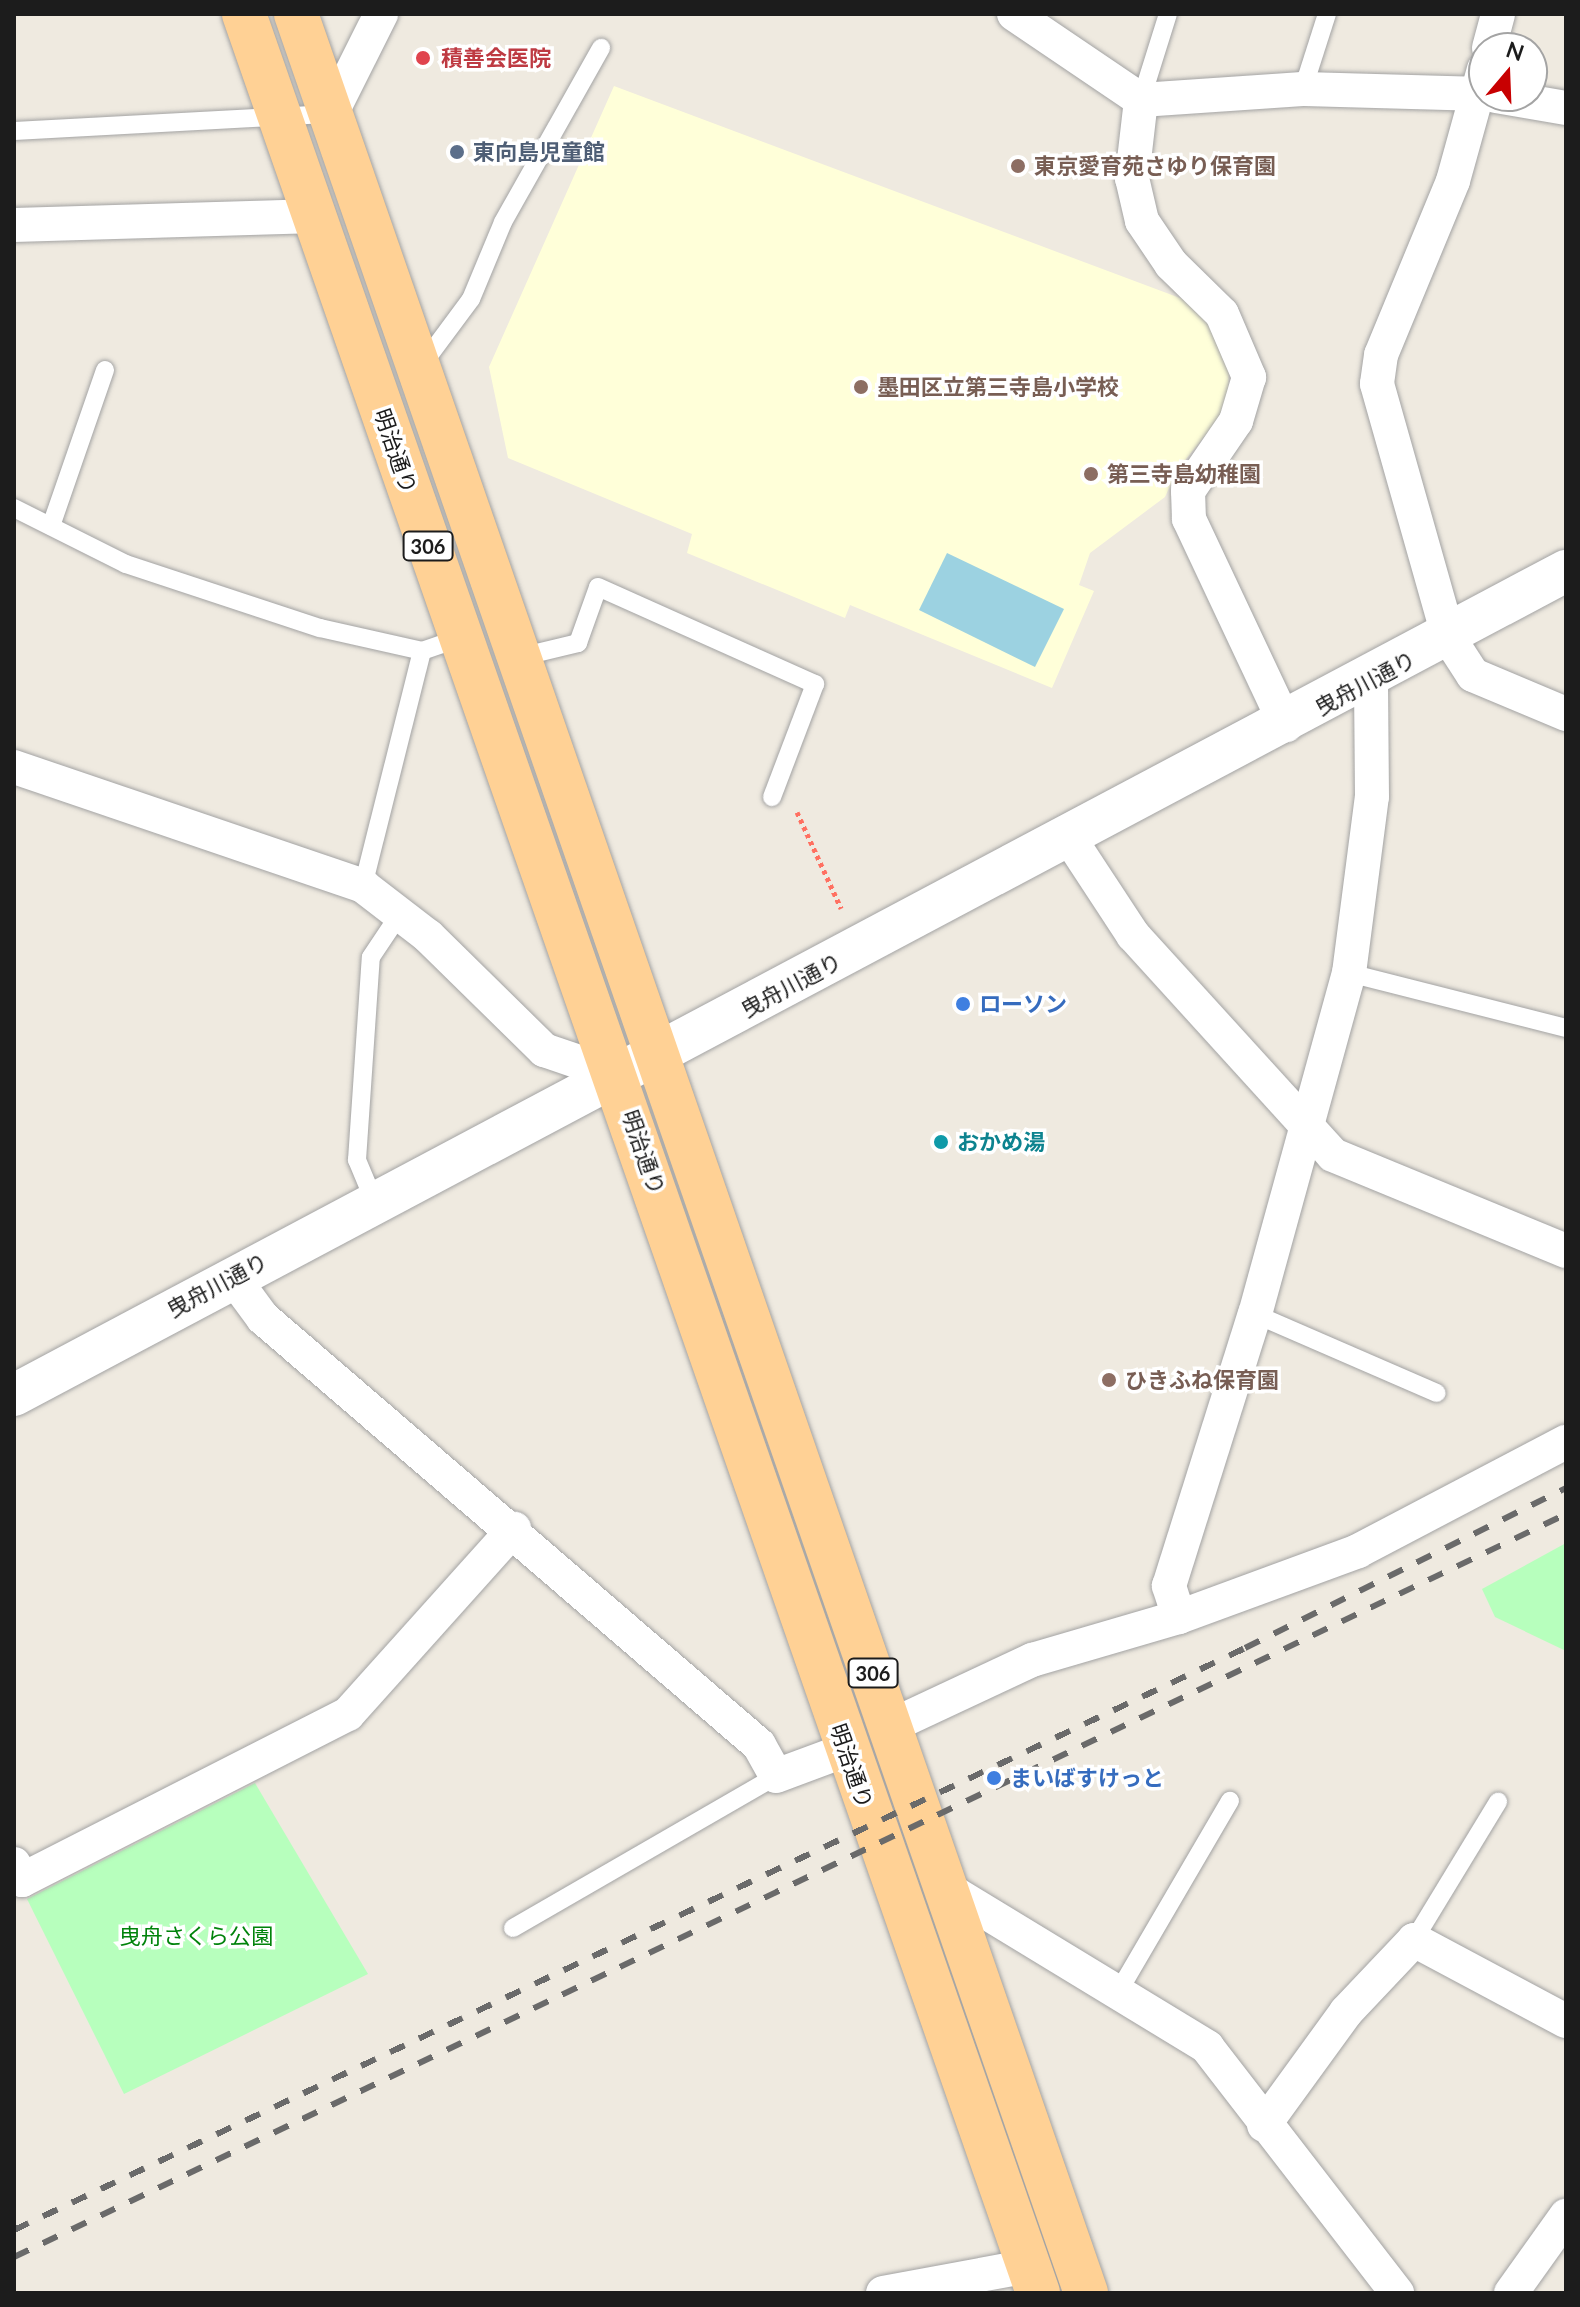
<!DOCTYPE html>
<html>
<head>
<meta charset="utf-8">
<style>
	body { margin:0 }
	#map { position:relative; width:1580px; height:2307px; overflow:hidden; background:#efeae0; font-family:Lato,"Noto Sans JP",sans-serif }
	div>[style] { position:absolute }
	.education>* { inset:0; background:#ffffd9 }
	.park>* { inset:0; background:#b7ffbd }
	.water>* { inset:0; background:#9cd2e1 }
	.path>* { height:5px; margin-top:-2.5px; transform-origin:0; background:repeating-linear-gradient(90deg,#ff7061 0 4px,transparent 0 8px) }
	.roads { filter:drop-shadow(0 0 2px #a3a3a3) drop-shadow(0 0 2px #a3a3a3) }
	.service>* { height:18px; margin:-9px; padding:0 9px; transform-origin:9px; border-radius:9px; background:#fff }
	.minor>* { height:34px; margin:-17px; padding:0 17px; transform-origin:17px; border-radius:17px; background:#fff }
	.tertiary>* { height:42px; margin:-21px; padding:0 21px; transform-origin:21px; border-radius:21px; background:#fff }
	.primary>* { height:44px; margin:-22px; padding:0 22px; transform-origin:22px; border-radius:22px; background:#ffd195 }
	.rail>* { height:6px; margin-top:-3px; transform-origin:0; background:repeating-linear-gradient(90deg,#6a6a6a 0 16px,transparent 0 32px) }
	.dots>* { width:22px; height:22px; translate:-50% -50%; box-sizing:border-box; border:4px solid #fff; border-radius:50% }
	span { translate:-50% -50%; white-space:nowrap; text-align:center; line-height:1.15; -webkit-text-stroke:7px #fff; paint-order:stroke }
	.shield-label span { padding:2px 6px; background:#fff; border:2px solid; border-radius:6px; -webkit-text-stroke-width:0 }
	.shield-label { font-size:20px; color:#1c1c1c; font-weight:700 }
	.health-label { font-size:22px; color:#be3a42; font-weight:700 }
	.left { translate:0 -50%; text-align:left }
	.service-label { font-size:22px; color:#4e5e75; font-weight:700 }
	.education-label { font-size:22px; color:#785e54; font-weight:700 }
	.street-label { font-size:22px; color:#1c1c1c }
	.shop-label { font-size:22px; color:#366cbe; font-weight:700 }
	.culture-label { font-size:22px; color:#0d838f; font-weight:700 }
	.park-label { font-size:22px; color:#01830b }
	.frame { position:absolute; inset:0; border:16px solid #1c1c1c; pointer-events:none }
	.north { position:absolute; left:1468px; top:32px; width:80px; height:80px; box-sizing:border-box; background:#fff; border:2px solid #a4a4a4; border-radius:50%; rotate:19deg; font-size:22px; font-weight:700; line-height:32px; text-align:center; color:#1c1c1c }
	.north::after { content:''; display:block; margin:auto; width:28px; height:36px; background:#c80001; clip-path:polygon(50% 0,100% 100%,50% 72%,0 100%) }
</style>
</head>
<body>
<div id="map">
	<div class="education">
		<i style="clip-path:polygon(614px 86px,1196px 304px,1229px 352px,1228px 407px,1178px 469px,1165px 497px,1090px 553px,1079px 585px,1094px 591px,1052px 688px,850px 605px,845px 618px,687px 553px,692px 534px,508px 458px,489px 367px)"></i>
	</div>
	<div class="park">
		<i style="clip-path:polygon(1566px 1543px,1566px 1651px,1495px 1617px,1482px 1589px)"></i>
		<i style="clip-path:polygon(255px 1783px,368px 1974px,124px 2094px,27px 1899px)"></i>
	</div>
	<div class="water">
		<i style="clip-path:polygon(947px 553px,1064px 609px,1035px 667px,919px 610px)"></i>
	</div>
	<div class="path">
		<i style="left:797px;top:812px;width:106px;rotate:65.4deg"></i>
	</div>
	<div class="roads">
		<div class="service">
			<i style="left:1303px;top:89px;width:79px;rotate:-72.3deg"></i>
			<i style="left:1141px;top:100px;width:90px;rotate:-72.6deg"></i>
			<i style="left:14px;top:131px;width:317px;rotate:-3.1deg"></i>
			<i style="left:422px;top:365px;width:82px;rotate:-53.4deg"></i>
			<i style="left:471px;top:299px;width:83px;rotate:-67.4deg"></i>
			<i style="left:503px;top:222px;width:200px;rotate:-60.6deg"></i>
			<i style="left:14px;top:508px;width:125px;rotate:26.6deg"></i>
			<i style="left:126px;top:564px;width:204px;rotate:18.3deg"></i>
			<i style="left:320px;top:628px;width:105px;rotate:12.7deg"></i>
			<i style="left:422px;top:651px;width:39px;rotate:-19deg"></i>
			<i style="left:51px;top:526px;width:165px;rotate:-70.9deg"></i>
			<i style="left:520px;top:657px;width:60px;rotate:-13.6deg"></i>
			<i style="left:578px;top:643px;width:59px;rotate:-70.3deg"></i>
			<i style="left:598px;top:587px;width:238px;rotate:24.1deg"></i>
			<i style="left:815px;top:684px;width:121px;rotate:110.8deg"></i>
			<i style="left:363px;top:886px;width:242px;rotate:-75.9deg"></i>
			<i style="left:1349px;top:973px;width:224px;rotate:14.2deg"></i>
			<i style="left:375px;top:1203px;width:47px;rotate:-112.7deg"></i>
			<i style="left:357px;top:1160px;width:203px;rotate:-86.1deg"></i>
			<i style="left:371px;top:957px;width:50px;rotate:-56.3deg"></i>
			<i style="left:1255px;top:1314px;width:198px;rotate:23.5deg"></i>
			<i style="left:513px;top:1928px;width:304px;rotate:-30deg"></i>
			<i style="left:1414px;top:1940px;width:162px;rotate:-58.7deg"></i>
			<i style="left:1120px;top:1989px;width:218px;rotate:-59.7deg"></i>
		</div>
		<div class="minor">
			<i style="left:1014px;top:14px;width:153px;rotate:34.1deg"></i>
			<i style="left:1141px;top:100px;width:162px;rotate:-3.9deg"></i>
			<i style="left:1303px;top:89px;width:181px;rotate:1.6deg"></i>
			<i style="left:1489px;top:48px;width:35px;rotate:-75deg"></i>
			<i style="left:1484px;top:69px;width:116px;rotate:105.5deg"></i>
			<i style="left:1453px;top:181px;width:188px;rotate:112.5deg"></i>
			<i style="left:1381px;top:355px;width:29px;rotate:98deg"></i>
			<i style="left:1377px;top:384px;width:264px;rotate:74.2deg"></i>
			<i style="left:1449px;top:638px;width:44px;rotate:57deg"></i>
			<i style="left:1473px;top:675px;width:101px;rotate:22.8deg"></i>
			<i style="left:1496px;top:96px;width:71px;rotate:9.7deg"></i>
			<i style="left:1141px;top:100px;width:79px;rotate:96.6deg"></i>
			<i style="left:1132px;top:178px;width:44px;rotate:76.9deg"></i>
			<i style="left:1142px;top:221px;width:52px;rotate:56deg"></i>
			<i style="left:1171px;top:264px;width:71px;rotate:44.4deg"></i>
			<i style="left:1222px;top:314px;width:69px;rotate:66.8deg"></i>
			<i style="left:1249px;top:377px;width:46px;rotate:106.5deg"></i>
			<i style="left:1236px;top:421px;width:85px;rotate:124.4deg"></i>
			<i style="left:1188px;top:491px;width:28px;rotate:88deg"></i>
			<i style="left:1189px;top:519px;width:228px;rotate:64.8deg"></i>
			<i style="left:331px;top:114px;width:112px;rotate:-63.4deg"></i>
			<i style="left:14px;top:225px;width:303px;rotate:-1.7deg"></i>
			<i style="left:14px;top:767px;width:369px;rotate:18.8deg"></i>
			<i style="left:363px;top:886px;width:82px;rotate:37.6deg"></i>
			<i style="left:428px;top:936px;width:163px;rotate:44.5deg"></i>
			<i style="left:544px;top:1050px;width:77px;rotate:18.9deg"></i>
			<i style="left:1070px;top:839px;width:115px;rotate:56.7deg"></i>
			<i style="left:1133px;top:935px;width:297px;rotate:47.7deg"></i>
			<i style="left:1333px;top:1155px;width:252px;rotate:22.4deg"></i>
			<i style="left:232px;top:1276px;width:52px;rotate:53.6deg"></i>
			<i style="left:263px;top:1318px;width:654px;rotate:40.72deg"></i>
			<i style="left:759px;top:1745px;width:35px;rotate:61deg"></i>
			<i style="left:776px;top:1776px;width:75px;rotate:-20.4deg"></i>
			<i style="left:1179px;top:1617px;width:191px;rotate:-20.2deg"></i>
			<i style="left:1358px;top:1551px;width:235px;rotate:-27.7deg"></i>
			<i style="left:891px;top:1726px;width:156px;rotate:-25.1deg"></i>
			<i style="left:1032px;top:1660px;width:153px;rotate:-16.3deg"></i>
			<i style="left:1179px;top:1617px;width:33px;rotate:-108deg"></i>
			<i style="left:1169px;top:1586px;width:285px;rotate:-72.5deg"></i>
			<i style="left:1255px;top:1314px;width:354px;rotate:-74.6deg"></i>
			<i style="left:1349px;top:973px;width:177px;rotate:-82.6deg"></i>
			<i style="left:1372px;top:797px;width:118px;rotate:-90.5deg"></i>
			<i style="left:14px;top:1864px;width:18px;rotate:63deg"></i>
			<i style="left:22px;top:1880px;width:366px;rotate:-27deg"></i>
			<i style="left:348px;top:1714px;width:249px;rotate:-48.1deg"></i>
			<i style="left:946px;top:1888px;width:306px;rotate:31.3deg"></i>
			<i style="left:1207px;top:2047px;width:311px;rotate:52.3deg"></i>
			<i style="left:1264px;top:2125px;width:140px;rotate:-54deg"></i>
			<i style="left:1346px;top:2012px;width:99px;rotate:-46.6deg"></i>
			<i style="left:1414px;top:1940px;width:172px;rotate:28.1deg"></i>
			<i style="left:883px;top:2293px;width:147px;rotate:-10.5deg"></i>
			<i style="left:1511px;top:2293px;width:95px;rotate:-54.5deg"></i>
		</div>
		<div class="tertiary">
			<i style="left:14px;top:1395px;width:1757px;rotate:-27.97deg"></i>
		</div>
		<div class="primary">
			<i style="left:244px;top:14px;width:2413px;rotate:70.79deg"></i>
			<i style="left:296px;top:14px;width:2412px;rotate:70.88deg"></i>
		</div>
	</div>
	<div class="rail">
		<i style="left:14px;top:2230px;width:1362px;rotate:-25.3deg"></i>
		<i style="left:1245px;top:1648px;width:359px;rotate:-26.5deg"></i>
		<i style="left:14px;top:2257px;width:1721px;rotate:-25.58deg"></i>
	</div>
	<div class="dots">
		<i style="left:423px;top:58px;background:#e0444e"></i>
		<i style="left:457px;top:152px;background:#5c6f8a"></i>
		<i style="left:1018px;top:166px;background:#8d6e63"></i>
		<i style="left:861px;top:387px;background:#8d6e63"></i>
		<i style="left:1091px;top:474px;background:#8d6e63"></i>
		<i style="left:963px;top:1004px;background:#3f7fe0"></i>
		<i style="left:941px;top:1142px;background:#0f9aa8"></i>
		<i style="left:1109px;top:1380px;background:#8d6e63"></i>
		<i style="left:994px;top:1778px;background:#3f7fe0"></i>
	</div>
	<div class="shield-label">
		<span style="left:428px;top:546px">306</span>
		<span style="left:873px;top:1673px">306</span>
	</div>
	<div class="health-label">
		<span class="left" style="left:441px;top:58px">積善会医院</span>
	</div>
	<div class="service-label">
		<span class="left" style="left:473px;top:152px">東向島児童館</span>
	</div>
	<div class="education-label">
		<span class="left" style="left:1034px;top:166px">東京愛育苑さゆり保育園</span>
		<span class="left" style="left:877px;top:387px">墨田区立第三寺島小学校</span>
		<span class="left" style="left:1107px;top:474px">第三寺島幼稚園</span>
		<span class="left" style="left:1125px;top:1380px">ひきふね保育園</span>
	</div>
	<div class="street-label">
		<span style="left:396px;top:451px;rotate:71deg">明治通り</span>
		<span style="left:1365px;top:683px;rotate:-28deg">曳舟川通り</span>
		<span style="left:791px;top:985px;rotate:-28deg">曳舟川通り</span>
		<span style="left:644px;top:1152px;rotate:71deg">明治通り</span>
		<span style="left:217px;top:1285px;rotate:-28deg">曳舟川通り</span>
		<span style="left:852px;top:1766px;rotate:71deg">明治通り</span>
	</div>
	<div class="shop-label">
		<span class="left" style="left:979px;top:1004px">ローソン</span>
		<span class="left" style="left:1010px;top:1778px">まいばすけっと</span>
	</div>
	<div class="culture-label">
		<span class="left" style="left:957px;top:1142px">おかめ湯</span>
	</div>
	<div class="park-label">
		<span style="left:196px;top:1936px">曳舟さくら公園</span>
	</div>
	<div class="frame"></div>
	<div class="north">N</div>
</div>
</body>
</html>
